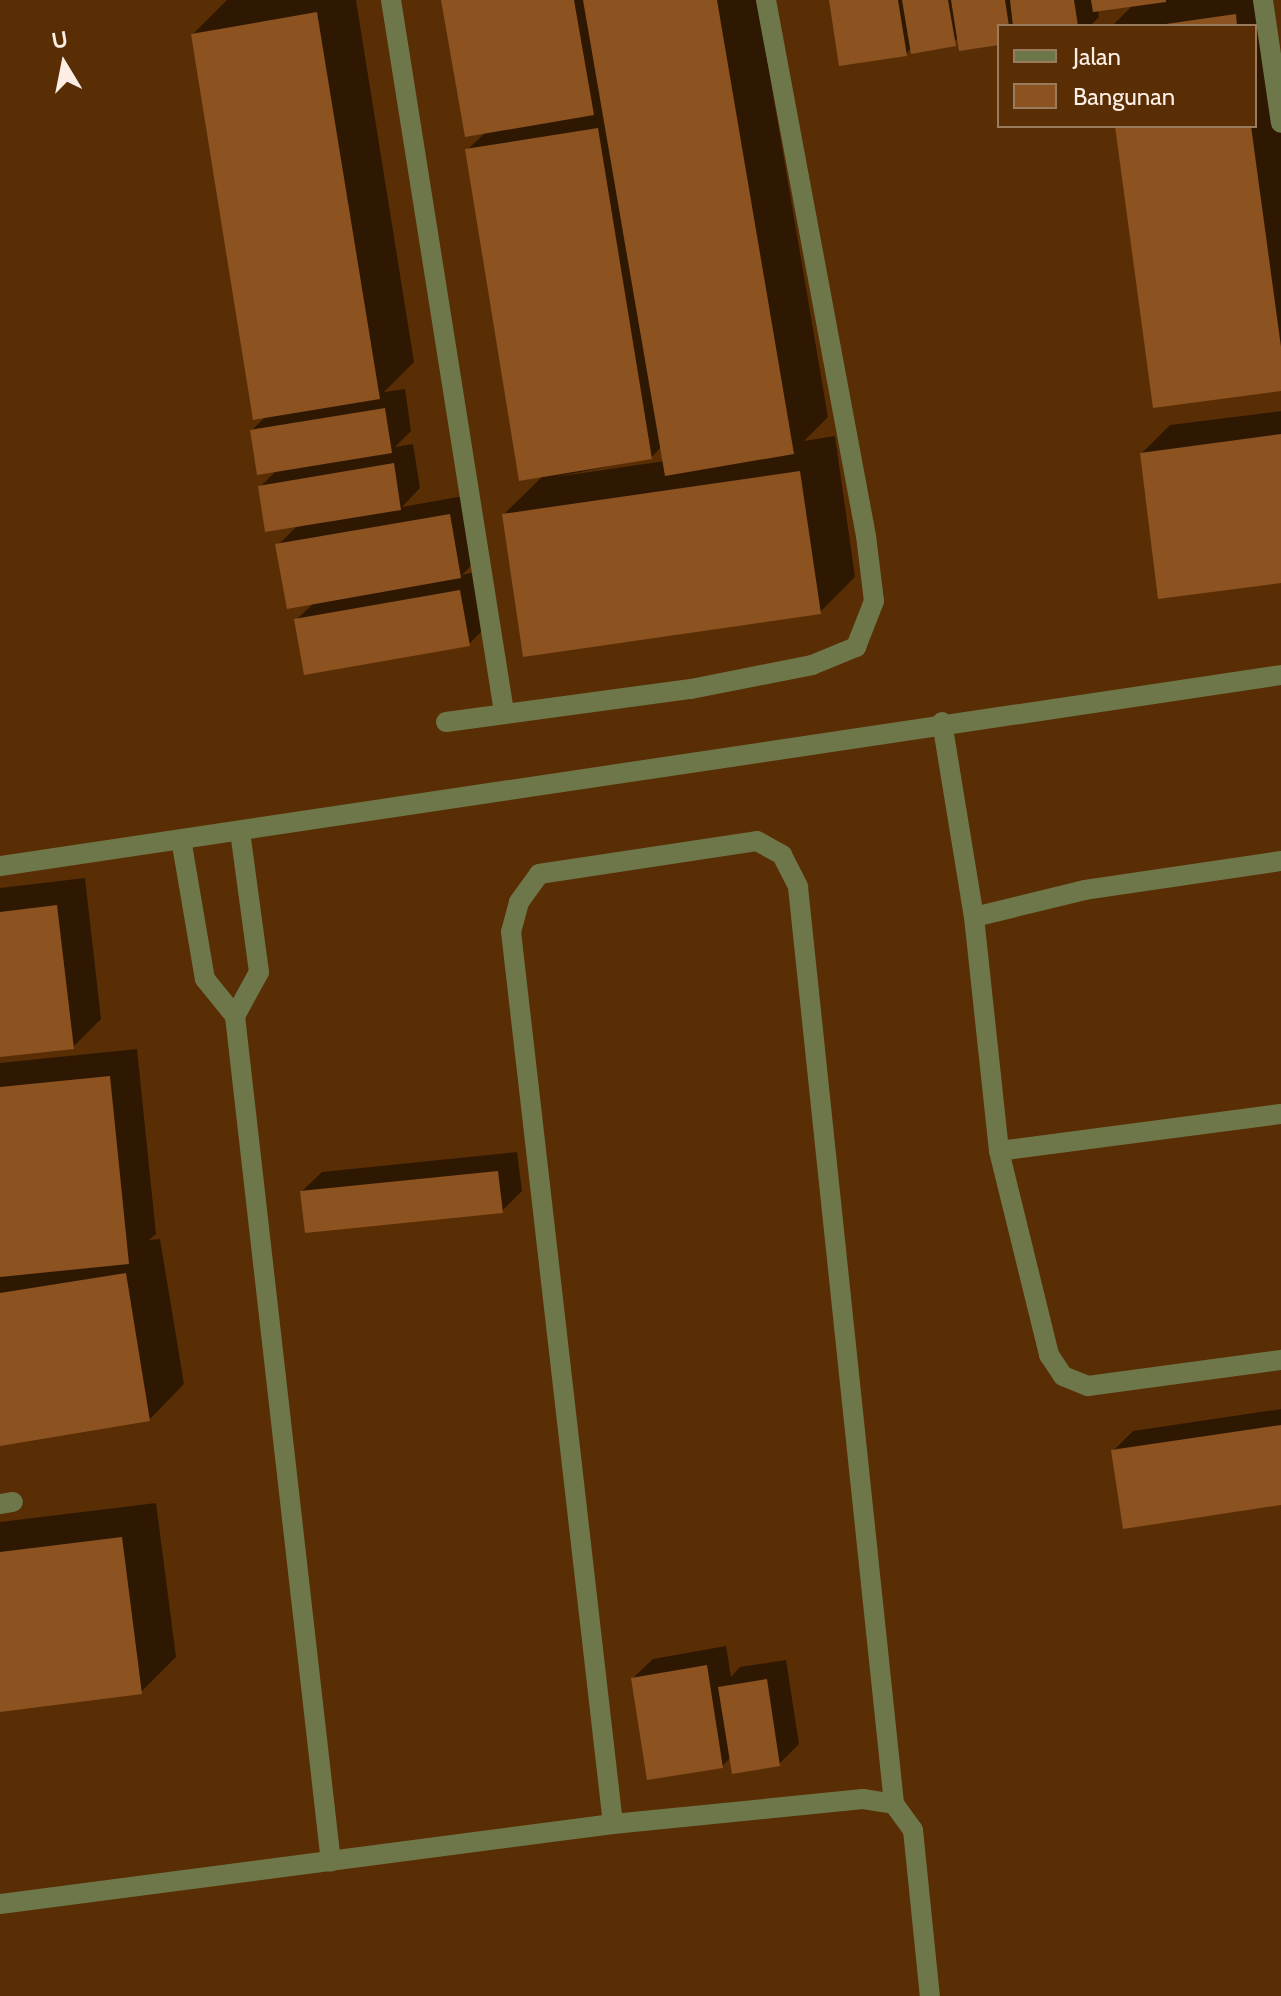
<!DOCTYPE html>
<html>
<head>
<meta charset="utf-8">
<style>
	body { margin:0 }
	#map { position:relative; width:1281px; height:1996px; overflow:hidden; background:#592e05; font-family:Cabin,sans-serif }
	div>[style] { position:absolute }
	.shadow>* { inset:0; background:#0007 }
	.building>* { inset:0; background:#8c5220 }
	.minor>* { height:20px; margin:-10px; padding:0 10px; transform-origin:10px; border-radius:10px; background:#6e774a }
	span { translate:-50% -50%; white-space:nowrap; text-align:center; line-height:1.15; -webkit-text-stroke:6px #592e05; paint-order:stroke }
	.legend { position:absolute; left:997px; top:24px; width:260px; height:104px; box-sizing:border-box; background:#592e05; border:2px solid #9a7b5e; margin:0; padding:10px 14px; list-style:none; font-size:24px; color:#fceee4 }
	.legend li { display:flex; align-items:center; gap:16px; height:40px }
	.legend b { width:40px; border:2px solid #9a7b5e }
	.north { position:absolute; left:24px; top:24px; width:80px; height:80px; -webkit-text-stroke:6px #592e05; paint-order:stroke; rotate:350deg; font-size:22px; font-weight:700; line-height:32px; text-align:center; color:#fceee4 }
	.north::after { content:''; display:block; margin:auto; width:28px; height:36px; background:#fceee4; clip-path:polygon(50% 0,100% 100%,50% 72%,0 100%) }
</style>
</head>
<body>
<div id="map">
	<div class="shadow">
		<i style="clip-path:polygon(227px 0,356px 0,414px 362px,384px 392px,405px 389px,411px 431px,395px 447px,413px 444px,420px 488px,402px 507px,469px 495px,480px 556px,462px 575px,480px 571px,489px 624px,469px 644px,296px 620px,315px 602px,278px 545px,298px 525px,260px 487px,277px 470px,252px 430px,266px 416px,193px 34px)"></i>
		<i style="clip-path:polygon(evenodd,443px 0,757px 0,828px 417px,804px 441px,835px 436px,855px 577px,820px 612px,504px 514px,544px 475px,467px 150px,486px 132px,443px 0,662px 446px,665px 461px,555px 477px,651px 458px,662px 446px)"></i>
		<i style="clip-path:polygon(831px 0,1273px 0,1281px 58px,1281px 389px,1117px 126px,1255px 126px,1255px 26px,1112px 26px,1134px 4px,1098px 10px,1099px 17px,1090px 26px,999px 26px,999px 43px,959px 39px,912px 47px,906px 54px)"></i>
		<i style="clip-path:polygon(1281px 411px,1281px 581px,1142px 453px,1170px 425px)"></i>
		<i style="clip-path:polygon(85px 878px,101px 1019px,73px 1047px,0 1055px,0 888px)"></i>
		<i style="clip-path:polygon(137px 1049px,156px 1234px,149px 1240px,160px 1239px,184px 1384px,149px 1420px,0 1444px,0 1063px)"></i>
		<i style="clip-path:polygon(517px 1152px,522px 1191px,502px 1211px,302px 1191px,322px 1172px)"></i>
		<i style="clip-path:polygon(1281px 1409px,1281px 1503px,1113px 1451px,1133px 1431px)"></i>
		<i style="clip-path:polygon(156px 1503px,176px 1657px,141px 1692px,0 1710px,0 1522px)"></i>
		<i style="clip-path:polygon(726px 1646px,731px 1677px,740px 1667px,786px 1660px,799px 1744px,779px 1764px,731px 1757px,722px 1766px,633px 1678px,653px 1659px)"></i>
	</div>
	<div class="building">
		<i style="clip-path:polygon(441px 0,574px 0,594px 115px,465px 137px)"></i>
		<i style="clip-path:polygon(583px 0,717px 0,794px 454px,665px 476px)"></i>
		<i style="clip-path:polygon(829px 0,898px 0,907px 56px,839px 66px)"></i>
		<i style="clip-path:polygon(902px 0,948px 0,956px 46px,911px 54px)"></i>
		<i style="clip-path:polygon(951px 0,1005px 0,1009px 26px,999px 26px,999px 45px,959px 51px)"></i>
		<i style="clip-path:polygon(1010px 0,1074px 0,1078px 26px,1013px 26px)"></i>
		<i style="clip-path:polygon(1091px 0,1166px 0,1166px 2px,1093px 12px)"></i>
		<i style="clip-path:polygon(317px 12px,380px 399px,253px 420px,191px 34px)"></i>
		<i style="clip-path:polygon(1236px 14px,1237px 26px,1166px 26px,1166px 24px)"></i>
		<i style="clip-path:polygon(1115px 126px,1251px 126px,1281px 347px,1281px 391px,1153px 408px)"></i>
		<i style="clip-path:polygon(598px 128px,652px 459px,519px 481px,465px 149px)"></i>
		<i style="clip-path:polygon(385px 408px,392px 453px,257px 475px,250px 430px)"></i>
		<i style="clip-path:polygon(1281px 434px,1281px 583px,1158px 599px,1140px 453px)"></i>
		<i style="clip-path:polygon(394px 463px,401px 510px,265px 532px,258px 486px)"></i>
		<i style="clip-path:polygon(800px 471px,821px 614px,523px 657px,502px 514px)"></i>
		<i style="clip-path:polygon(450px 514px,461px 578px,287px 609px,275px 544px)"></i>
		<i style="clip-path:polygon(460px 590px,470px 646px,304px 675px,294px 619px)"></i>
		<i style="clip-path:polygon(57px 905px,74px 1049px,0 1057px,0 912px)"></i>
		<i style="clip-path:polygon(110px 1076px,129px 1264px,0 1277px,0 1087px)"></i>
		<i style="clip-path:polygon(498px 1171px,503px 1213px,305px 1233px,300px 1191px)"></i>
		<i style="clip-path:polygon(126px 1273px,150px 1421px,0 1446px,0 1293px)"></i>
		<i style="clip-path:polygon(1281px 1425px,1281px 1505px,1123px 1529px,1111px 1450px)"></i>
		<i style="clip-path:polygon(122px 1537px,142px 1694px,0 1712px,0 1552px)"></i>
		<i style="clip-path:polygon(707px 1665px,723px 1768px,647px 1780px,631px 1678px)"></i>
		<i style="clip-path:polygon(767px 1679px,780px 1766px,732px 1774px,718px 1687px)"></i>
	</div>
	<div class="minor">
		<i style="left:391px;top:0;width:721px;rotate:80.98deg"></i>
		<i style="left:1263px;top:0;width:124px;rotate:81.7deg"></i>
		<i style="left:446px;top:722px;width:247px;rotate:-7.7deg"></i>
		<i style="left:691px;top:689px;width:123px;rotate:-11.2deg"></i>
		<i style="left:812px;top:665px;width:48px;rotate:-22.2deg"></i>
		<i style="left:856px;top:647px;width:49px;rotate:-68.6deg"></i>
		<i style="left:874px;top:601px;width:65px;rotate:-97deg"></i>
		<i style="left:866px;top:536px;width:545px;rotate:-100.57deg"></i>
		<i style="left:942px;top:722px;width:198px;rotate:80.7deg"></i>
		<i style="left:181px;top:839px;width:142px;rotate:80.3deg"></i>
		<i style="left:205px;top:979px;width:48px;rotate:51deg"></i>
		<i style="left:235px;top:1016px;width:851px;rotate:83.53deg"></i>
		<i style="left:1281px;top:861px;width:198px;rotate:171.6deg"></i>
		<i style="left:1085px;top:890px;width:114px;rotate:166.3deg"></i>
		<i style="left:974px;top:917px;width:235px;rotate:83.9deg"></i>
		<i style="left:999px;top:1151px;width:210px;rotate:76.2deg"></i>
		<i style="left:1049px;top:1355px;width:25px;rotate:56deg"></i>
		<i style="left:1063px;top:1376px;width:27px;rotate:22deg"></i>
		<i style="left:1088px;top:1386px;width:195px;rotate:-7.7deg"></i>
		<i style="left:0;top:866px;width:1295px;rotate:-8.48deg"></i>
		<i style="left:235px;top:1016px;width:50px;rotate:-61.4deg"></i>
		<i style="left:259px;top:972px;width:142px;rotate:-97.7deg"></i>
		<i style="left:999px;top:1151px;width:284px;rotate:-7.5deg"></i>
		<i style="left:0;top:1504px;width:13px;rotate:-9deg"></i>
		<i style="left:613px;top:1824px;width:898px;rotate:-96.52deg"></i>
		<i style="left:511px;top:932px;width:31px;rotate:-75deg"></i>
		<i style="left:519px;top:902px;width:34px;rotate:-54deg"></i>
		<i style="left:539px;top:874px;width:220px;rotate:-8.6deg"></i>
		<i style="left:757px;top:841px;width:29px;rotate:29deg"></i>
		<i style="left:782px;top:855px;width:36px;rotate:63deg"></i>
		<i style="left:798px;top:887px;width:922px;rotate:84.02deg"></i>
		<i style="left:0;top:1904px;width:618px;rotate:-7.44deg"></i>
		<i style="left:613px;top:1824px;width:251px;rotate:-5.7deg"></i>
		<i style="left:863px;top:1799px;width:31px;rotate:9deg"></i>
		<i style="left:894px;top:1804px;width:32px;rotate:54deg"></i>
		<i style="left:913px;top:1830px;width:167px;rotate:84.2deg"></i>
	</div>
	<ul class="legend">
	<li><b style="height:10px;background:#6e774a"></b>Jalan</li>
	<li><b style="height:22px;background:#8c5220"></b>Bangunan</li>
	</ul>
	<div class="north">U</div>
</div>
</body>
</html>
